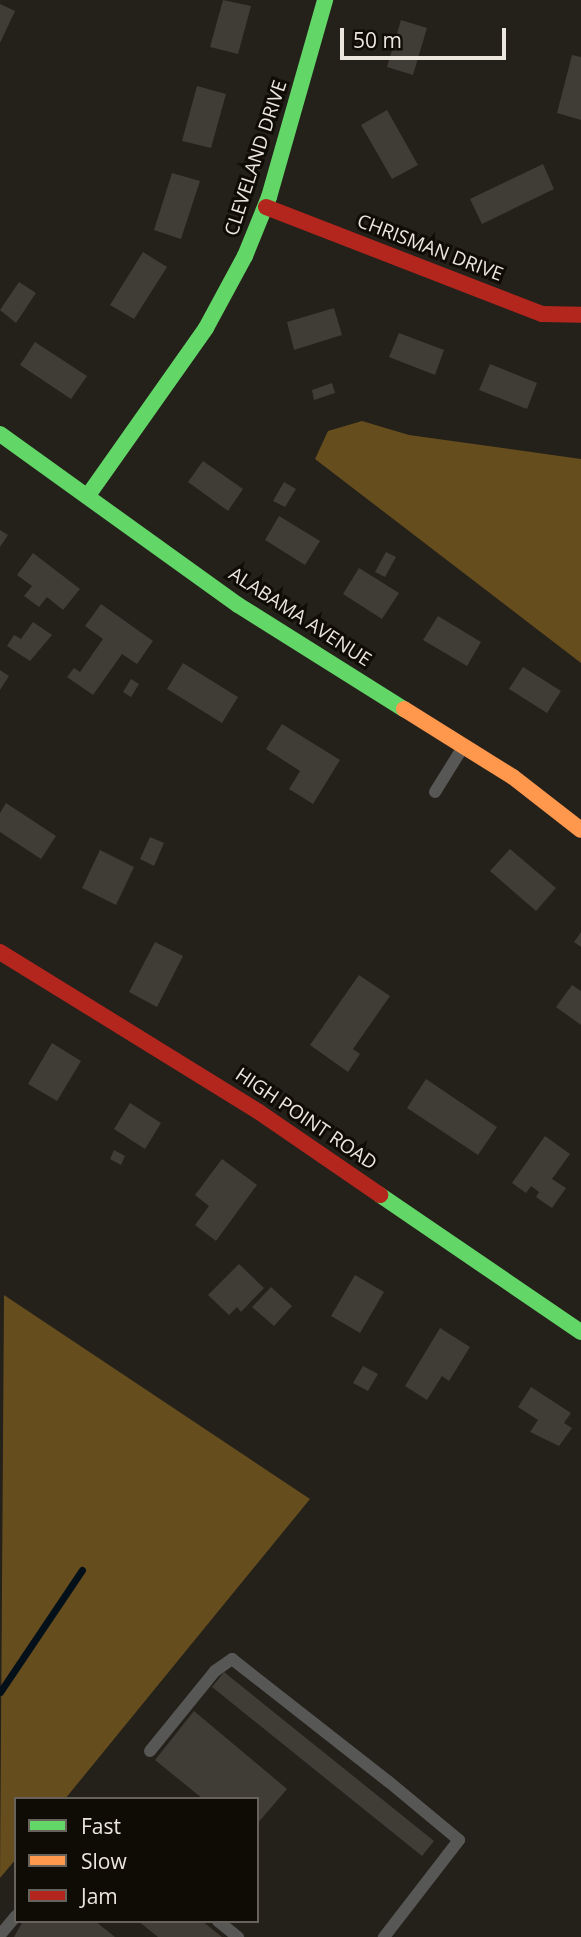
<!DOCTYPE html>
<html>
<head>
<meta charset="utf-8">
<style>
	body { margin:0 }
	#map { position:relative; width:581px; height:1937px; overflow:hidden; background:#24201a; font-family:"Open Sans",sans-serif }
	div>[style] { position:absolute }
	.forest>* { inset:0; background:#664d1d }
	.stream>* { height:7px; margin:-3.5px; padding:0 3.5px; transform-origin:3.5px; border-radius:3.5px; background:#031019 }
	.building>* { inset:0; background:#403c36 }
	.lane>* { height:12px; margin:-6px; padding:0 6px; transform-origin:6px; border-radius:6px; background:#575756 }
	.fast>* { height:16px; margin:-8px; padding:0 8px; transform-origin:8px; border-radius:8px; background:#63d668 }
	.slow>* { height:16px; margin:-8px; padding:0 8px; transform-origin:8px; border-radius:8px; background:#ff974d }
	.jam>* { height:16px; margin:-8px; padding:0 8px; transform-origin:8px; border-radius:8px; background:#b3261e }
	span { translate:-50% -50%; white-space:nowrap; text-align:center; line-height:1.15; -webkit-text-stroke:6px #0f0c06; paint-order:stroke }
	.street-label { font-size:19px; color:#ebe6de }
	.legend { position:absolute; left:14px; top:1797px; width:245px; height:126px; box-sizing:border-box; background:#0f0c06; border:2px solid #67635c; margin:0; padding:9px 12px; list-style:none; font-size:21px; color:#ebe6de }
	.legend li { display:flex; align-items:center; gap:14px; height:35px }
	.legend b { width:35px; border:2px solid #67635c }
	.scale { position:absolute; left:340px; top:28px; width:166px; height:32px; box-sizing:border-box; border:4px solid #ebe6de; border-top:0; padding-left:9px; font-size:21px; line-height:24px; white-space:nowrap; color:#ebe6de; -webkit-text-stroke:5px #0f0c06; paint-order:stroke }
</style>
</head>
<body>
<div id="map">
	<div class="forest">
		<i style="clip-path:polygon(362px 421px,409px 435px,581px 459px,581px 663px,315px 459px,328px 431px)"></i>
		<i style="clip-path:polygon(4px 1295px,310px 1499px,65px 1799px,16px 1799px,16px 1859px,0 1878px)"></i>
	</div>
	<div class="stream">
		<i style="left:0;top:1692px;width:147px;rotate:-56.1deg"></i>
	</div>
	<div class="building">
		<i style="clip-path:polygon(223px 0,251px 6px,238px 54px,210px 47px)"></i>
		<i style="clip-path:polygon(0 4px,15px 11px,0 43px)"></i>
		<i style="clip-path:polygon(401px 20px,427px 28px,413px 75px,387px 67px)"></i>
		<i style="clip-path:polygon(572px 55px,581px 57px,581px 120px,557px 113px)"></i>
		<i style="clip-path:polygon(197px 86px,226px 94px,211px 148px,182px 141px)"></i>
		<i style="clip-path:polygon(387px 110px,418px 165px,392px 179px,361px 125px)"></i>
		<i style="clip-path:polygon(543px 164px,554px 189px,482px 224px,470px 199px)"></i>
		<i style="clip-path:polygon(172px 173px,200px 181px,181px 239px,154px 230px)"></i>
		<i style="clip-path:polygon(143px 252px,167px 267px,134px 319px,110px 305px)"></i>
		<i style="clip-path:polygon(19px 282px,36px 293px,16px 323px,0 310px)"></i>
		<i style="clip-path:polygon(334px 308px,342px 335px,294px 350px,287px 322px)"></i>
		<i style="clip-path:polygon(399px 333px,444px 350px,435px 375px,389px 357px)"></i>
		<i style="clip-path:polygon(35px 342px,87px 376px,71px 399px,20px 365px)"></i>
		<i style="clip-path:polygon(490px 364px,537px 383px,527px 409px,479px 390px)"></i>
		<i style="clip-path:polygon(332px 383px,335px 393px,314px 400px,312px 390px)"></i>
		<i style="clip-path:polygon(203px 461px,243px 489px,228px 511px,188px 482px)"></i>
		<i style="clip-path:polygon(284px 482px,296px 489px,285px 507px,273px 501px)"></i>
		<i style="clip-path:polygon(279px 516px,320px 541px,305px 565px,265px 540px)"></i>
		<i style="clip-path:polygon(0 530px,8px 535px,0 547px)"></i>
		<i style="clip-path:polygon(386px 552px,396px 557px,385px 577px,375px 572px)"></i>
		<i style="clip-path:polygon(33px 553px,80px 589px,63px 610px,47px 597px,39px 607px,24px 596px,32px 586px,17px 575px)"></i>
		<i style="clip-path:polygon(359px 568px,399px 593px,382px 619px,343px 594px)"></i>
		<i style="clip-path:polygon(101px 604px,153px 641px,137px 664px,122px 654px,93px 695px,67px 677px,74px 668px,80px 672px,103px 639px,85px 626px)"></i>
		<i style="clip-path:polygon(438px 616px,481px 642px,467px 666px,423px 640px)"></i>
		<i style="clip-path:polygon(33px 622px,52px 635px,30px 661px,7px 646px,14px 635px,21px 639px)"></i>
		<i style="clip-path:polygon(183px 663px,238px 697px,222px 723px,167px 689px)"></i>
		<i style="clip-path:polygon(523px 667px,561px 691px,547px 713px,509px 689px)"></i>
		<i style="clip-path:polygon(0 670px,9px 676px,0 690px)"></i>
		<i style="clip-path:polygon(131px 679px,139px 684px,131px 697px,123px 692px)"></i>
		<i style="clip-path:polygon(282px 724px,340px 760px,313px 804px,289px 789px,300px 771px,266px 749px)"></i>
		<i style="clip-path:polygon(6px 803px,56px 836px,41px 859px,0 832px,0 813px)"></i>
		<i style="clip-path:polygon(150px 837px,164px 843px,154px 866px,140px 859px)"></i>
		<i style="clip-path:polygon(510px 849px,556px 888px,536px 911px,490px 871px)"></i>
		<i style="clip-path:polygon(100px 850px,134px 867px,116px 905px,82px 888px)"></i>
		<i style="clip-path:polygon(581px 932px,581px 947px,574px 942px)"></i>
		<i style="clip-path:polygon(155px 942px,183px 956px,157px 1007px,129px 992px)"></i>
		<i style="clip-path:polygon(359px 975px,390px 996px,353px 1049px,360px 1054px,348px 1072px,310px 1045px)"></i>
		<i style="clip-path:polygon(572px 985px,581px 991px,581px 1025px,556px 1007px)"></i>
		<i style="clip-path:polygon(52px 1043px,81px 1061px,57px 1101px,28px 1084px)"></i>
		<i style="clip-path:polygon(426px 1079px,497px 1127px,478px 1155px,407px 1108px)"></i>
		<i style="clip-path:polygon(130px 1103px,161px 1123px,145px 1149px,114px 1129px)"></i>
		<i style="clip-path:polygon(545px 1136px,570px 1154px,552px 1179px,566px 1188px,552px 1208px,536px 1197px,539px 1192px,531px 1186px,526px 1193px,512px 1183px)"></i>
		<i style="clip-path:polygon(114px 1150px,125px 1156px,121px 1165px,110px 1159px)"></i>
		<i style="clip-path:polygon(222px 1159px,257px 1185px,216px 1241px,195px 1225px,209px 1206px,195px 1195px)"></i>
		<i style="clip-path:polygon(239px 1264px,264px 1288px,241px 1312px,237px 1307px,229px 1315px,208px 1295px)"></i>
		<i style="clip-path:polygon(355px 1275px,384px 1292px,360px 1333px,331px 1316px)"></i>
		<i style="clip-path:polygon(271px 1287px,292px 1306px,274px 1326px,252px 1307px)"></i>
		<i style="clip-path:polygon(440px 1328px,470px 1347px,449px 1381px,442px 1376px,427px 1400px,405px 1386px)"></i>
		<i style="clip-path:polygon(363px 1366px,378px 1374px,368px 1391px,353px 1383px)"></i>
		<i style="clip-path:polygon(531px 1387px,571px 1413px,564px 1423px,572px 1428px,559px 1446px,530px 1432px,538px 1420px,518px 1407px)"></i>
		<i style="clip-path:polygon(224px 1672px,434px 1841px,422px 1856px,212px 1687px)"></i>
		<i style="clip-path:polygon(194px 1711px,287px 1789px,257px 1824px,257px 1799px,203px 1799px,155px 1760px)"></i>
		<i style="clip-path:polygon(23px 1921px,95px 1921px,115px 1937px,14px 1937px)"></i>
		<i style="clip-path:polygon(138px 1921px,202px 1921px,222px 1937px,158px 1937px)"></i>
	</div>
	<div class="lane">
		<i style="left:435px;top:792px;width:53px;rotate:-58.1deg"></i>
		<i style="left:150px;top:1751px;width:103px;rotate:-50.9deg"></i>
		<i style="left:215px;top:1671px;width:21px;rotate:-35deg"></i>
		<i style="left:232px;top:1659px;width:199px;rotate:38.1deg"></i>
		<i style="left:389px;top:1782px;width:91px;rotate:39.6deg"></i>
		<i style="left:459px;top:1840px;width:123px;rotate:127.7deg"></i>
		<i style="left:218px;top:1921px;width:26px;rotate:39deg"></i>
		<i style="left:0;top:1935px;width:25px;rotate:-50deg"></i>
	</div>
	<div class="fast">
		<i style="left:0;top:434px;width:293px;rotate:35.7deg"></i>
		<i style="left:238px;top:605px;width:196px;rotate:32.1deg"></i>
		<i style="left:89px;top:494px;width:203px;rotate:-54.8deg"></i>
		<i style="left:206px;top:328px;width:82px;rotate:-61.6deg"></i>
		<i style="left:245px;top:256px;width:64px;rotate:-67.9deg"></i>
		<i style="left:269px;top:197px;width:205px;rotate:-74.1deg"></i>
		<i style="left:380px;top:1195px;width:243px;rotate:34.3deg"></i>
	</div>
	<div class="slow">
		<i style="left:404px;top:709px;width:128px;rotate:32deg"></i>
		<i style="left:513px;top:777px;width:86px;rotate:37.9deg"></i>
	</div>
	<div class="jam">
		<i style="left:266px;top:207px;width:296px;rotate:21.2deg"></i>
		<i style="left:542px;top:314px;width:39px;rotate:1deg"></i>
		<i style="left:0;top:952px;width:304px;rotate:31.7deg"></i>
		<i style="left:259px;top:1112px;width:147px;rotate:34.4deg"></i>
	</div>
	<div class="street-label">
		<span style="left:256px;top:158px;rotate:-72deg">CLEVELAND DRIVE</span>
		<span style="left:430px;top:248px;rotate:21deg">CHRISMAN DRIVE</span>
		<span style="left:300px;top:617px;rotate:33deg">ALABAMA AVENUE</span>
		<span style="left:306px;top:1119px;rotate:34deg">HIGH POINT ROAD</span>
	</div>
	<ul class="legend">
	<li><b style="height:9px;background:#63d668"></b>Fast</li>
	<li><b style="height:9px;background:#ff974d"></b>Slow</li>
	<li><b style="height:9px;background:#b3261e"></b>Jam</li>
	</ul>
	<div class="scale">50 m</div>
</div>
</body>
</html>
